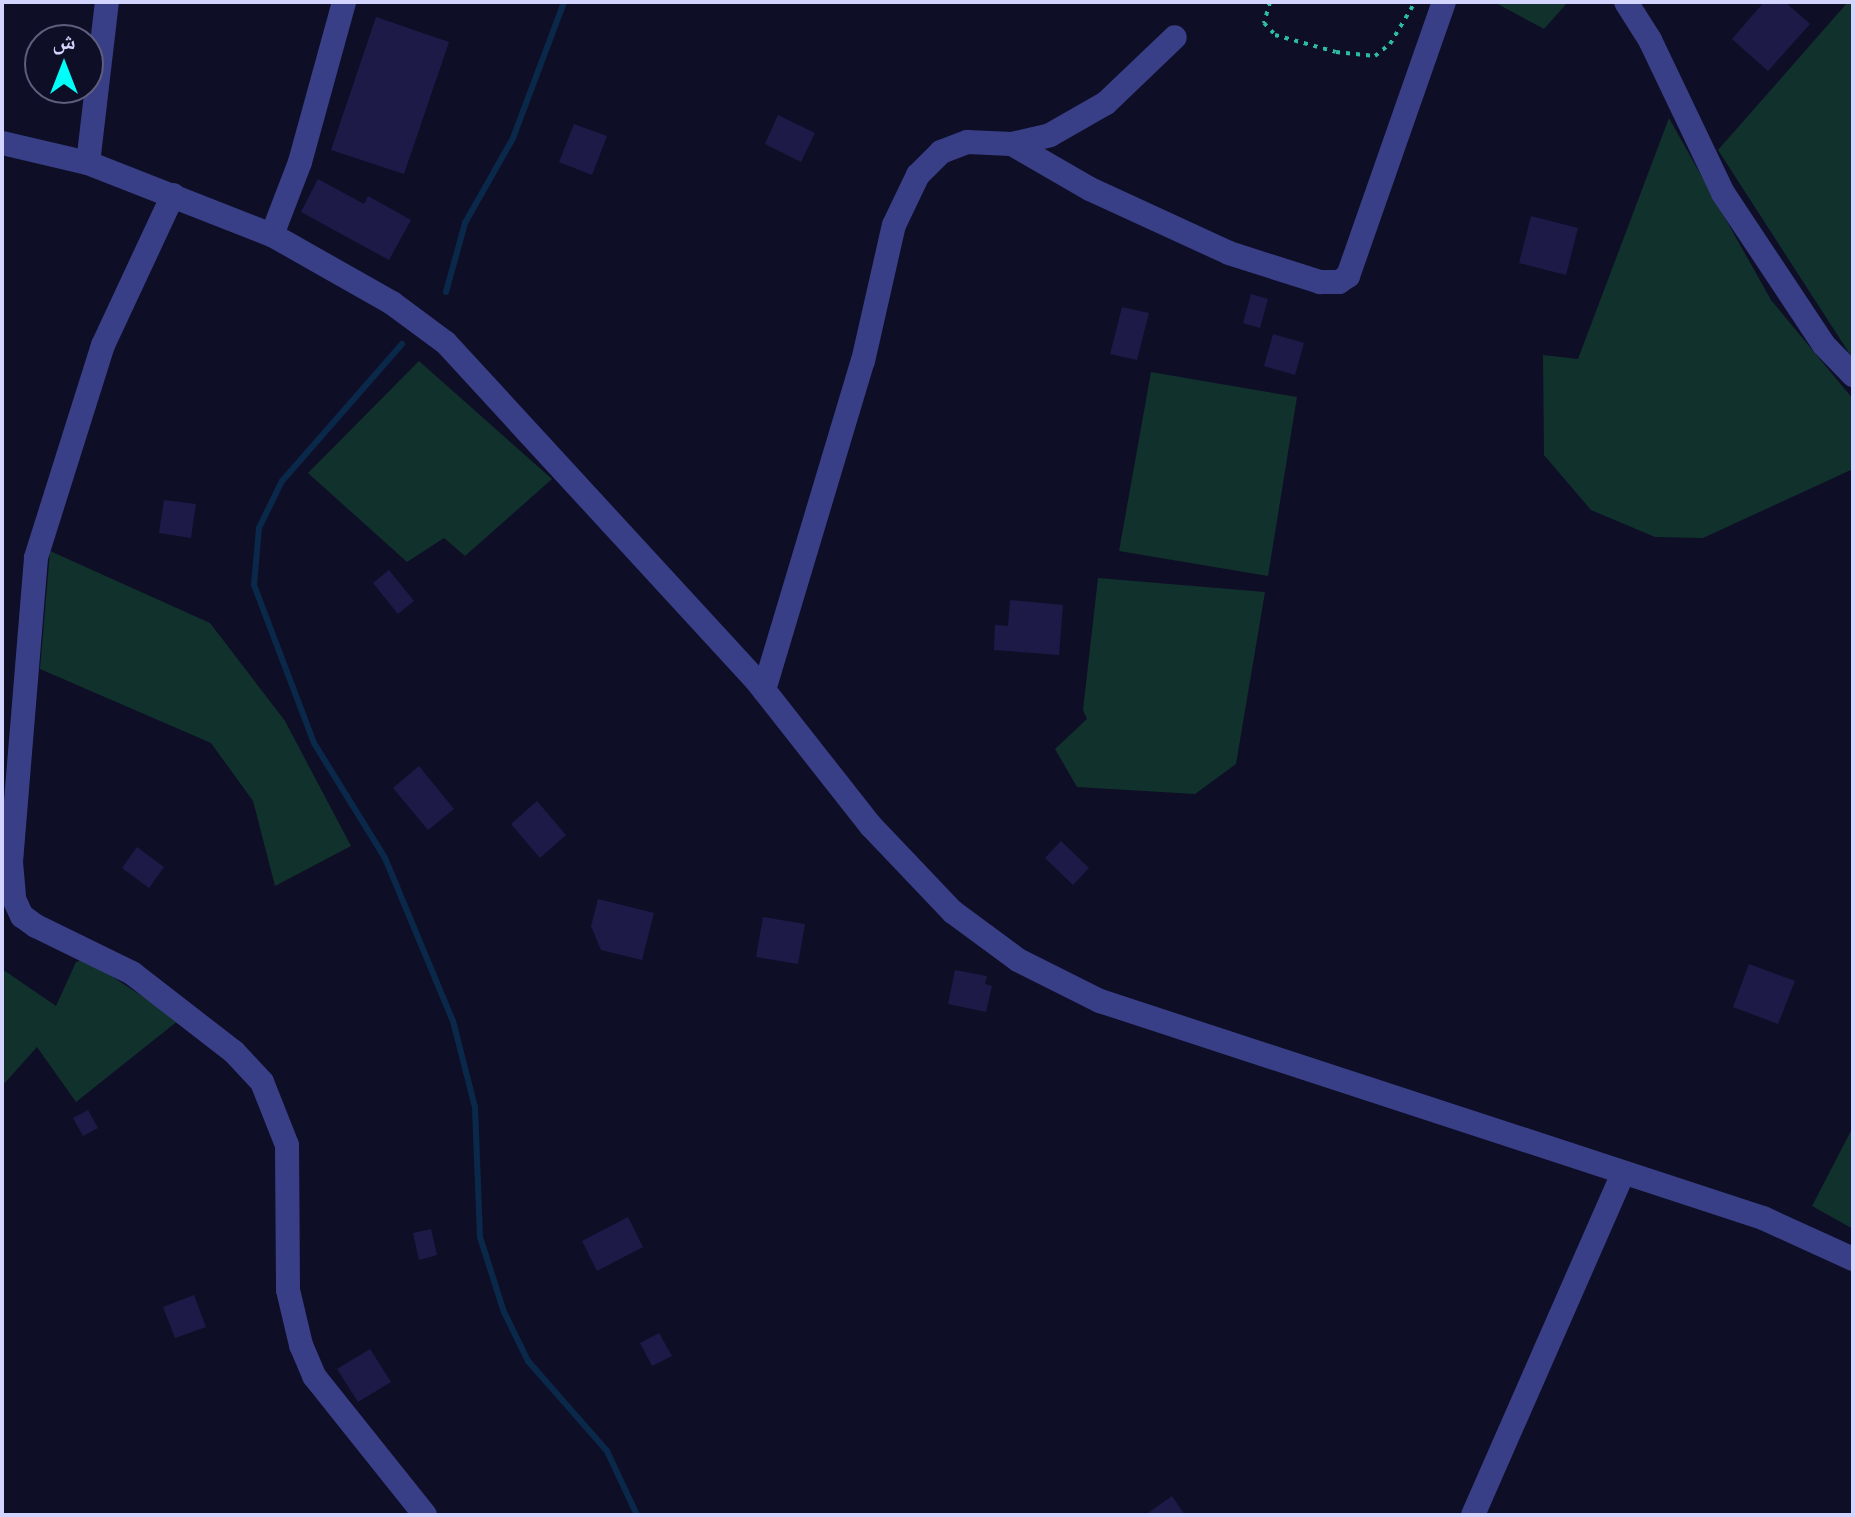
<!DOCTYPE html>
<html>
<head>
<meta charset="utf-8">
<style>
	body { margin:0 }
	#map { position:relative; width:1855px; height:1517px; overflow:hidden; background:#0f0e27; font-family:"Alegreya Sans","Noto Naskh Arabic",sans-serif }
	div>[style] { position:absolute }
	.green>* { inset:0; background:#11312c }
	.stream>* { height:6px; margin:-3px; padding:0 3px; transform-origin:3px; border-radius:3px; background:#0a294a }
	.building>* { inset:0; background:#1d1a48 }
	.path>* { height:4px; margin-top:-2px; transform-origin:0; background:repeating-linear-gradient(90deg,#2bbca1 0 4px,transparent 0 10px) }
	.minor>* { height:24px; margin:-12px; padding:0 12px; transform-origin:12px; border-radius:12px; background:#383f87 }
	span { translate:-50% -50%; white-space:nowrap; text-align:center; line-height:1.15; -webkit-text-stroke:6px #0f0e27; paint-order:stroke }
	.frame { position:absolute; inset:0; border:4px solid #d4d5ff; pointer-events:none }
	.north { position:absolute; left:24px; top:24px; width:80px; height:80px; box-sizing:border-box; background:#0f0e27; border:2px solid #5e5e7d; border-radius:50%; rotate:0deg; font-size:22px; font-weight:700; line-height:32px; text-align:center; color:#d4d5ff }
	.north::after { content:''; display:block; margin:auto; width:28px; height:36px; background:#00fff8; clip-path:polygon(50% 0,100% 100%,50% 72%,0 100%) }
</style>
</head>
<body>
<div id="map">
	<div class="green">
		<i style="clip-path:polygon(1494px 2px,1568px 2px,1544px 29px)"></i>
		<i style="clip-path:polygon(1848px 2px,1853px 2px,1853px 359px,1718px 150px)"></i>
		<i style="clip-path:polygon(1669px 118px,1771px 300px,1853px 399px,1853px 469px,1703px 538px,1655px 537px,1591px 510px,1544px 455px,1543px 355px,1578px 359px)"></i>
		<i style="clip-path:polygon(419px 361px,552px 479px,465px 556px,444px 538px,407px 562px,308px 473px)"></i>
		<i style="clip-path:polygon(1151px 372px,1297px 397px,1268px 576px,1119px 551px)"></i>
		<i style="clip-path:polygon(50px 551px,210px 623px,285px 721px,351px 846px,275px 886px,253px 801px,211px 743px,40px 669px)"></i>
		<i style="clip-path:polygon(1098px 578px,1265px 592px,1236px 764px,1195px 794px,1077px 787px,1055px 749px,1087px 719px,1083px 710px)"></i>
		<i style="clip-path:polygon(85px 959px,179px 1020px,76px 1102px,37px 1047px,2px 1086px,2px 969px,56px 1006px,76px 962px)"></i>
		<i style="clip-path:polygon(1853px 1127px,1853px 1229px,1812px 1206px)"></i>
	</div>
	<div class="stream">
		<i style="left:446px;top:292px;width:72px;rotate:-74.6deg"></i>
		<i style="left:465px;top:223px;width:98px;rotate:-60.5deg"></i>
		<i style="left:513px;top:138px;width:145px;rotate:-69.4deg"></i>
		<i style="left:402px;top:344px;width:182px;rotate:131.2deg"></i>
		<i style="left:282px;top:481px;width:52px;rotate:116.1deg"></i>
		<i style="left:259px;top:528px;width:57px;rotate:95deg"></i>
		<i style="left:254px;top:585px;width:169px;rotate:69.2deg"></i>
		<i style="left:314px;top:743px;width:135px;rotate:58.3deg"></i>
		<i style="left:385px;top:858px;width:177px;rotate:67.4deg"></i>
		<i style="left:453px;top:1021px;width:89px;rotate:75.7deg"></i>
		<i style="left:475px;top:1107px;width:130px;rotate:87.8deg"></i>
		<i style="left:480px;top:1237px;width:79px;rotate:72.3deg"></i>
		<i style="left:504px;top:1312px;width:55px;rotate:63.9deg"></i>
		<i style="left:528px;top:1361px;width:120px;rotate:48.7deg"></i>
		<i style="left:607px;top:1451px;width:71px;rotate:64.9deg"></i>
	</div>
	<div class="building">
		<i style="clip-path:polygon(1764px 2px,1785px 2px,1810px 24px,1768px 71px,1732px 39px)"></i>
		<i style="clip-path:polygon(376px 17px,449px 42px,404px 174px,331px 150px)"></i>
		<i style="clip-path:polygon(778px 115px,815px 133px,801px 162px,765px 144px)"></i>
		<i style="clip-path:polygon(574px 124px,607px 136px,592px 175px,559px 162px)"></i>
		<i style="clip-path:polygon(318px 179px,364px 204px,368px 196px,411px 220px,389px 260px,301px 212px)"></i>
		<i style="clip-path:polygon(1531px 216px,1578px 228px,1566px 275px,1519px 263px)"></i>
		<i style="clip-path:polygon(1251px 294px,1268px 299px,1260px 328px,1243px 323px)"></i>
		<i style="clip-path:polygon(1122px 307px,1149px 313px,1137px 360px,1110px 354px)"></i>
		<i style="clip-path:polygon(1273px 334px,1304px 343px,1295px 375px,1264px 366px)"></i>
		<i style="clip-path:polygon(164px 500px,196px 504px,191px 538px,159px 533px)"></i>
		<i style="clip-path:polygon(389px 570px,414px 601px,398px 614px,373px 583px)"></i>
		<i style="clip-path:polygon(1010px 600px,1063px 605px,1059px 655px,994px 650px,995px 625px,1008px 626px)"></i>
		<i style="clip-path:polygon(419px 766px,454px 809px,428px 830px,393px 788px)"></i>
		<i style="clip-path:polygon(537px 801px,566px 835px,540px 858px,511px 824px)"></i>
		<i style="clip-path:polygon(1061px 841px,1089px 868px,1073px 885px,1045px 858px)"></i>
		<i style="clip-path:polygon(137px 847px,164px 867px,149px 888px,122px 868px)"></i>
		<i style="clip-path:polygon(598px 899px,654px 913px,642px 960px,601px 950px,591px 926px)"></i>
		<i style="clip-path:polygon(763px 917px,805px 924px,798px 964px,756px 957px)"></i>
		<i style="clip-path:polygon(1749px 964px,1795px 981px,1778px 1024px,1733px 1007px)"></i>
		<i style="clip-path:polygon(955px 970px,987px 976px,985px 984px,992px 986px,986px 1012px,948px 1004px)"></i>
		<i style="clip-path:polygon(88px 1110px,98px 1128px,83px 1136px,73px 1118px)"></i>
		<i style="clip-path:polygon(628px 1217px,643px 1247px,597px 1271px,582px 1241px)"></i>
		<i style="clip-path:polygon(431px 1229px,437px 1255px,419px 1260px,413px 1233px)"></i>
		<i style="clip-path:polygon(194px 1295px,206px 1327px,175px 1338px,163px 1307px)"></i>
		<i style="clip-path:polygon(659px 1333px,672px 1356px,652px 1366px,640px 1343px)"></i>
		<i style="clip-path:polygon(370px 1349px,391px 1382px,358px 1402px,337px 1369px)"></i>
		<i style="clip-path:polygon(1172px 1496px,1185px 1515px,1145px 1515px)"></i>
	</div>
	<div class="path">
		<i style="left:1270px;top:2px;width:22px;rotate:106deg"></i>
		<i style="left:1264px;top:23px;width:16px;rotate:47deg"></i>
		<i style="left:1275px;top:35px;width:63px;rotate:15.6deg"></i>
		<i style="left:1336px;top:52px;width:39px;rotate:6deg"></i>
		<i style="left:1375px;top:56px;width:19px;rotate:-39deg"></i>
		<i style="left:1390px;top:44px;width:49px;rotate:-59.2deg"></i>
	</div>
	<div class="minor">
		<i style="left:1626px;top:2px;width:45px;rotate:57.7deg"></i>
		<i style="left:1650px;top:40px;width:170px;rotate:64.5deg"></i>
		<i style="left:1723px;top:193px;width:182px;rotate:56.4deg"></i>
		<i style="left:1824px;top:345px;width:42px;rotate:46deg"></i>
		<i style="left:2px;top:143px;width:88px;rotate:13.1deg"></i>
		<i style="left:88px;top:163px;width:198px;rotate:21.4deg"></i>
		<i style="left:272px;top:235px;width:138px;rotate:29.5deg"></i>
		<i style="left:392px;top:303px;width:67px;rotate:36.5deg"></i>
		<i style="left:446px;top:343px;width:458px;rotate:47.4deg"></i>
		<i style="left:756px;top:680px;width:186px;rotate:51.8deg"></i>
		<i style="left:871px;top:826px;width:119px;rotate:46.4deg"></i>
		<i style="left:953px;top:912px;width:81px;rotate:36.4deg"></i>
		<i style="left:1018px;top:960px;width:92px;rotate:26.6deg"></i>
		<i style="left:1100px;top:1001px;width:698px;rotate:18.12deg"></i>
		<i style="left:1763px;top:1218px;width:99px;rotate:24.5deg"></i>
		<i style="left:1012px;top:144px;width:90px;rotate:30deg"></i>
		<i style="left:1090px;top:189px;width:153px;rotate:24.7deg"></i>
		<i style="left:1229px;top:253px;width:96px;rotate:17.7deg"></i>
		<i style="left:1320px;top:282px;width:19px"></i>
		<i style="left:1339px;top:282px;width:11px;rotate:-34deg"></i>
		<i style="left:1348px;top:276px;width:290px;rotate:-70.7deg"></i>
		<i style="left:88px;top:163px;width:162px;rotate:-83.3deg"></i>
		<i style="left:173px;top:195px;width:166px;rotate:115deg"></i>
		<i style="left:103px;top:345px;width:223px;rotate:107.5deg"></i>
		<i style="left:36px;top:558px;width:305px;rotate:94.7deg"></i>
		<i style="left:11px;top:862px;width:37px;rotate:85deg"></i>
		<i style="left:14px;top:899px;width:19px;rotate:65deg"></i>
		<i style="left:22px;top:916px;width:17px;rotate:36deg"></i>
		<i style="left:36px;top:926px;width:107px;rotate:26.1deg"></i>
		<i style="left:132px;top:973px;width:129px;rotate:37.8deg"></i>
		<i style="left:234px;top:1052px;width:41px;rotate:47deg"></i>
		<i style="left:262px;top:1082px;width:68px;rotate:68.4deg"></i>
		<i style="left:287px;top:1145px;width:145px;rotate:89.6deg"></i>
		<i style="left:288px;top:1290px;width:57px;rotate:76.7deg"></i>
		<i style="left:301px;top:1345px;width:34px;rotate:67deg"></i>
		<i style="left:314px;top:1376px;width:178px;rotate:51.4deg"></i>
		<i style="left:272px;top:235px;width:78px;rotate:-69deg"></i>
		<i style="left:300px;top:162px;width:166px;rotate:-74.6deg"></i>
		<i style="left:764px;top:690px;width:344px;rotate:-73.3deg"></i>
		<i style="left:863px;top:361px;width:139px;rotate:-77.2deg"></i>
		<i style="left:894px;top:225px;width:55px;rotate:-64.4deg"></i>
		<i style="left:918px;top:175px;width:33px;rotate:-45deg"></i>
		<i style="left:941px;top:152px;width:28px;rotate:-21deg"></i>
		<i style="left:967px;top:142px;width:45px;rotate:2.5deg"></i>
		<i style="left:1012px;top:144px;width:39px;rotate:-13deg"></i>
		<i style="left:1050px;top:135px;width:64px;rotate:-29.7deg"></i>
		<i style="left:1106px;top:103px;width:95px;rotate:-43.7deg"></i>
		<i style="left:1473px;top:1515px;width:370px;rotate:-66.3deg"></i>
	</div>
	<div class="frame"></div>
	<div class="north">ش</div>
</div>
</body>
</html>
